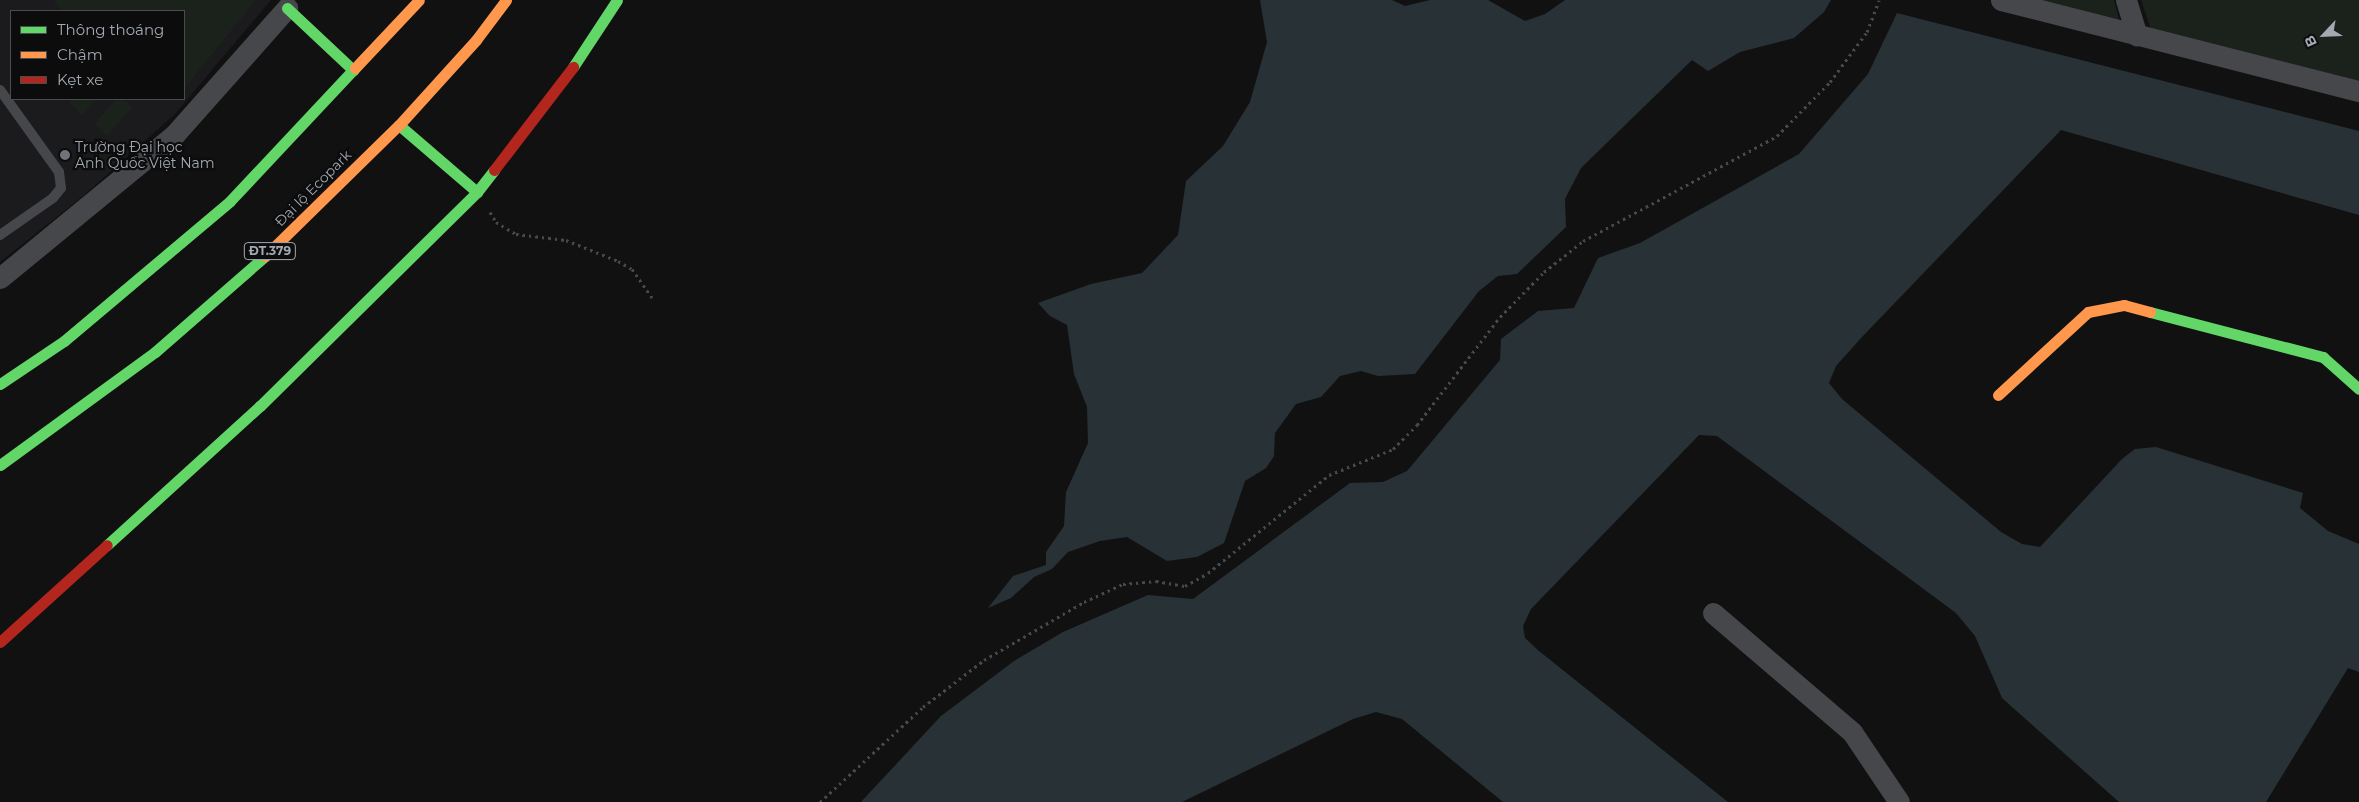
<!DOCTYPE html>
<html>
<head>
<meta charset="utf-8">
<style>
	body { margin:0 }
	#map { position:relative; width:2359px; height:802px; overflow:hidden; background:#111; font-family:Montserrat,sans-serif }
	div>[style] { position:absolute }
	.built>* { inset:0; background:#1b1b1d }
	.green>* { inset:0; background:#1b211b }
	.water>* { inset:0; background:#283136 }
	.path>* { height:3px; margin-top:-1.5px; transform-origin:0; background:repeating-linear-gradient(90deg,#47494c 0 2.5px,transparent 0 6.5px) }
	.lane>* { height:10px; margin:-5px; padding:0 5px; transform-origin:5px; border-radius:5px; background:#46474a }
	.street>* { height:21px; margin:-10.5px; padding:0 10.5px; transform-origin:10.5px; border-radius:10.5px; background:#46474a }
	.fast>* { height:11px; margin:-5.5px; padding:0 5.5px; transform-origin:5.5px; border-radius:5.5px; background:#63d668 }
	.slow>* { height:11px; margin:-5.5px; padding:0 5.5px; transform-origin:5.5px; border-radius:5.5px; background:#ff974d }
	.jam>* { height:11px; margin:-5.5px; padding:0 5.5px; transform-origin:5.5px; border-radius:5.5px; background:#b3261e }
	.dots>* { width:14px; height:14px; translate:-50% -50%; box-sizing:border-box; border:2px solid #0c0c0d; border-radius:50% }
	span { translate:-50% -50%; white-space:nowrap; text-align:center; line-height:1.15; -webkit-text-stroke:4.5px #0c0c0d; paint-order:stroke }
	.shield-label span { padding:1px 4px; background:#0c0c0d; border:1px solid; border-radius:4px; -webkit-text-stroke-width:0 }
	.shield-label { font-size:12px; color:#a2a9b2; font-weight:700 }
	.poi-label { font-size:14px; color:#a2a9b2 }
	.left { translate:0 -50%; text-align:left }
	.street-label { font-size:14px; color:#a2a9b2 }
	.legend { position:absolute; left:10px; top:10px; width:175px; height:90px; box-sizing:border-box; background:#0c0c0d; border:1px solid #484b4f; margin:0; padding:6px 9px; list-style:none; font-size:15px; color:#a2a9b2 }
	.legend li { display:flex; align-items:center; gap:10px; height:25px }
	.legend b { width:25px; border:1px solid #484b4f }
	.north { position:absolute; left:2299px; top:10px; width:50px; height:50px; -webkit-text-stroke:4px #0c0c0d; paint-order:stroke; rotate:245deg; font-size:14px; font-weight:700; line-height:20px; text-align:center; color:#a2a9b2 }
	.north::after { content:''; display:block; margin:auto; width:18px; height:22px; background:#a2a9b2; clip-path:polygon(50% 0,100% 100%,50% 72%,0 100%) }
</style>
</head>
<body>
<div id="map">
	<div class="built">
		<i style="clip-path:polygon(evenodd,0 0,271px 0,175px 114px,83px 196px,0 262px,0 0,11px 11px,184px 11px,184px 99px,11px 99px,11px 11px)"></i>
	</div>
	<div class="green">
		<i style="clip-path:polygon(56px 0,256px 0,184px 89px,184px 11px,64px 11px,54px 3px)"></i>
		<i style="clip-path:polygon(2035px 0,2114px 0,2120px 23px)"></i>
		<i style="clip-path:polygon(2141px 0,2359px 0,2359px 81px,2152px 33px)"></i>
		<i style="clip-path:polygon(72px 99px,96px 99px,82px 115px,69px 103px)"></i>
		<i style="clip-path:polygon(116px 99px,123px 99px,133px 107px,107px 136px,94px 124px)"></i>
	</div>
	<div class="water">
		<i style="clip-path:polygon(1260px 0,1392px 0,1405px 6px,1430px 0,1488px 0,1525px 21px,1545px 14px,1565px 0,1831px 0,1824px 12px,1794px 38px,1740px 52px,1708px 71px,1692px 60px,1581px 168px,1565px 199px,1566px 227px,1517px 274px,1498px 276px,1479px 291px,1415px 374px,1378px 376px,1361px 371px,1340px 376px,1321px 397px,1296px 404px,1275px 433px,1274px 456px,1266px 468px,1245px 481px,1224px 543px,1197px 557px,1167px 561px,1127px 537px,1100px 541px,1068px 552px,1052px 569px,1034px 577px,1011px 598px,988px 608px,1013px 576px,1046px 565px,1046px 552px,1064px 526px,1066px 492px,1088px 443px,1087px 407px,1074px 374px,1067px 325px,1050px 316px,1038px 303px,1091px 284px,1142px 273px,1178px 235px,1186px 181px,1223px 146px,1250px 102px,1267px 42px)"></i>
		<i style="clip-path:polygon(1897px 13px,2359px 131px,2359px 215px,2061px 130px,1862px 337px,1836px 366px,1829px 383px,1842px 399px,2001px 532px,2022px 544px,2040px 547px,2122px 459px,2135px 449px,2156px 447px,2303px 493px,2300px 508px,2328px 531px,2359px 544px,2359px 672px,2348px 668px,2266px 802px,2119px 802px,2002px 698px,1975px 636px,1956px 613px,1717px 436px,1699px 435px,1531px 609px,1523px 626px,1525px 638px,1539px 651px,1728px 802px,1503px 802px,1402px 719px,1376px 712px,1353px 719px,1182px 802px,861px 802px,941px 716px,1014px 661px,1063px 632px,1148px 595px,1193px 599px,1350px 483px,1383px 482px,1407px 471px,1500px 360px,1501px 339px,1538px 311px,1574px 308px,1598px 258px,1640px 243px,1799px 154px,1868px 74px)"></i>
	</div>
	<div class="path">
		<i style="left:490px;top:212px;width:12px;rotate:59deg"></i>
		<i style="left:496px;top:222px;width:23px;rotate:31deg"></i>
		<i style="left:516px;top:234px;width:50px;rotate:6.8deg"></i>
		<i style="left:566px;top:240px;width:56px;rotate:22deg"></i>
		<i style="left:618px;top:261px;width:16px;rotate:30deg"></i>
		<i style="left:632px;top:269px;width:35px;rotate:55deg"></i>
		<i style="left:820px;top:802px;width:140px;rotate:-42.7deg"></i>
		<i style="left:923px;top:707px;width:77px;rotate:-37.6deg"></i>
		<i style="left:984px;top:660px;width:116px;rotate:-30.1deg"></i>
		<i style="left:1084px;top:602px;width:43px;rotate:-24.8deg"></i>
		<i style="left:1123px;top:584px;width:33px;rotate:-5deg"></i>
		<i style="left:1156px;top:581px;width:29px;rotate:10deg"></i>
		<i style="left:1185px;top:586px;width:26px;rotate:-29deg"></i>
		<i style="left:1208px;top:573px;width:156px;rotate:-39deg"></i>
		<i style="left:1329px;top:475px;width:69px;rotate:-22.1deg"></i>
		<i style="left:1393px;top:449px;width:34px;rotate:-45deg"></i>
		<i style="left:1417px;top:425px;width:136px;rotate:-52.5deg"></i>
		<i style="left:1500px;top:317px;width:63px;rotate:-45.6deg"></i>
		<i style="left:1544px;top:272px;width:50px;rotate:-38.5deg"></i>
		<i style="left:1583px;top:241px;width:221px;rotate:-28.4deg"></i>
		<i style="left:1777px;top:136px;width:76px;rotate:-45.5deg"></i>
		<i style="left:1830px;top:82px;width:62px;rotate:-53.5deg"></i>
		<i style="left:1867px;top:32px;width:34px;rotate:-69deg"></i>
	</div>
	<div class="lane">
		<i style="left:0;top:90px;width:101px;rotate:54.3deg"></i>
		<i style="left:59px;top:172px;width:16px;rotate:83deg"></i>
		<i style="left:61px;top:188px;width:13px;rotate:129deg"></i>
		<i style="left:53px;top:198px;width:65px;rotate:145.1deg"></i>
	</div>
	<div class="street">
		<i style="left:2001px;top:0;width:369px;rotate:14.3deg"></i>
		<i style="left:2126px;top:0;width:37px;rotate:73deg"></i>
		<i style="left:0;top:278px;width:227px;rotate:-39.4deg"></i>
		<i style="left:175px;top:134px;width:169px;rotate:-48.4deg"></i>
		<i style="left:1713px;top:613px;width:183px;rotate:40.6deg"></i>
		<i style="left:1852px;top:732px;width:84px;rotate:56.1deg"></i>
	</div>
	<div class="fast">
		<i style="left:287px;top:8px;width:91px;rotate:43.2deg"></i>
		<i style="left:573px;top:67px;width:80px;rotate:-56.7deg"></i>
		<i style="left:399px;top:125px;width:103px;rotate:40.7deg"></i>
		<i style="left:2150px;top:312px;width:179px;rotate:14.6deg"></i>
		<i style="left:2323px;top:357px;width:48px;rotate:41.6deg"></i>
		<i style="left:0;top:384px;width:77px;rotate:-33.9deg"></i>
		<i style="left:64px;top:341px;width:217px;rotate:-40.1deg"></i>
		<i style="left:230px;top:201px;width:183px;rotate:-46.8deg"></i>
		<i style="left:0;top:465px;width:192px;rotate:-36.1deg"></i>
		<i style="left:155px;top:352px;width:146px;rotate:-41.1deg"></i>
		<i style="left:107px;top:545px;width:207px;rotate:-42.3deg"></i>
		<i style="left:260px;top:406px;width:305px;rotate:-44.6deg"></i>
		<i style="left:477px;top:192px;width:28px;rotate:-52deg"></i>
	</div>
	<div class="slow">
		<i style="left:355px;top:68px;width:93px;rotate:-46.7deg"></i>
		<i style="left:265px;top:256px;width:187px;rotate:-44.4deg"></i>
		<i style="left:399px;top:125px;width:115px;rotate:-47.8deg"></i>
		<i style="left:476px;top:40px;width:50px;rotate:-53.1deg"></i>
		<i style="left:1998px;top:395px;width:122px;rotate:-42.7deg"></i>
		<i style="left:2088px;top:312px;width:37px;rotate:-11deg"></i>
		<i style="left:2124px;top:305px;width:27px;rotate:15deg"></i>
	</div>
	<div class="jam">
		<i style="left:494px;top:170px;width:130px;rotate:-52.5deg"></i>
		<i style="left:0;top:642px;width:144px;rotate:-42.2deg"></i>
	</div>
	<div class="dots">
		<i style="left:65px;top:155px;background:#6f747a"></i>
	</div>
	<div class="shield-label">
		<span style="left:270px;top:251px">ĐT.379</span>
	</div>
	<div class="poi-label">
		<span class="left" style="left:75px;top:155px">Trường Đại học<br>Anh Quốc Việt Nam</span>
	</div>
	<div class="street-label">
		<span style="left:313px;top:188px;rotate:-45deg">Đại lộ Ecopark</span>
	</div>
	<ul class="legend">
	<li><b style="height:6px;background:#63d668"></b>Thông thoáng</li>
	<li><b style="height:6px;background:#ff974d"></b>Chậm</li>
	<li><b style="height:6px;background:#b3261e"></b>Kẹt xe</li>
	</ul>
	<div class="north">B</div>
</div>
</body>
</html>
